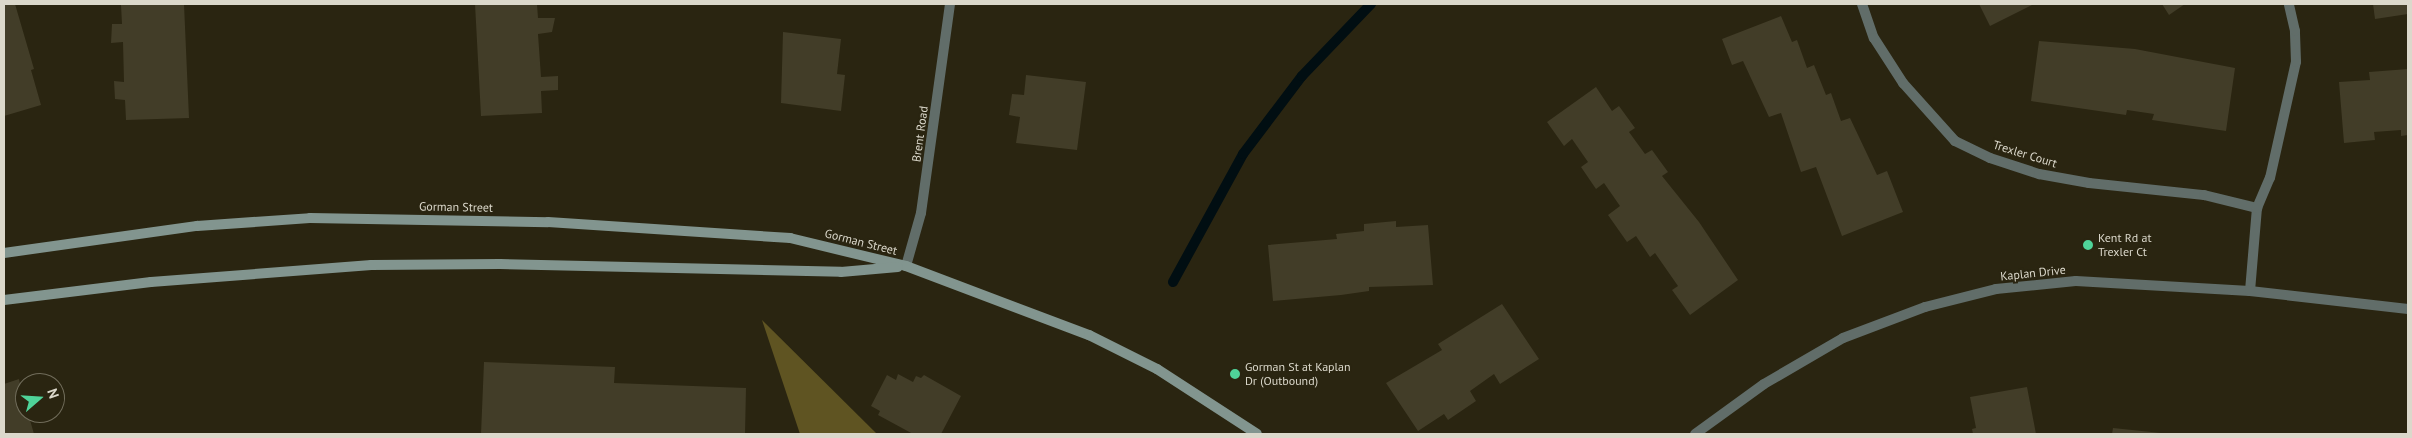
<!DOCTYPE html>
<html>
<head>
<meta charset="utf-8">
<style>
	body { margin:0 }
	#map { position:relative; width:2412px; height:438px; overflow:hidden; background:#2a2511; font-family:"PT Sans",sans-serif }
	div>[style] { position:absolute }
	.forest>* { inset:0; background:#5f5422 }
	.stream>* { height:10px; margin:-5px; padding:0 5px; transform-origin:5px; border-radius:5px; background:#010e12 }
	.building>* { inset:0; background:#423d28 }
	.minor>* { height:10px; margin:-5px; padding:0 5px; transform-origin:5px; border-radius:5px; background:#616d69 }
	.tertiary>* { height:10px; margin:-5px; padding:0 5px; transform-origin:5px; border-radius:5px; background:#616d69 }
	.secondary>* { height:10px; margin:-5px; padding:0 5px; transform-origin:5px; border-radius:5px; background:#82958f }
	.dots>* { width:14px; height:14px; translate:-50% -50%; box-sizing:border-box; border:2px solid #2a2511; border-radius:50% }
	span { translate:-50% -50%; white-space:nowrap; text-align:center; line-height:1.15; -webkit-text-stroke:4px #2a2511; paint-order:stroke }
	.street-label { font-size:12px; color:#dbd8cb }
	.poi-label { font-size:12px; color:#dbd8cb }
	.left { translate:0 -50%; text-align:left }
	.frame { position:absolute; inset:0; border:5px solid #dbd8cb; pointer-events:none }
	.north { position:absolute; left:15px; top:373px; width:50px; height:50px; box-sizing:border-box; background:#2a2511; border:1px solid #716d5b; border-radius:50%; rotate:71deg; font-size:14px; font-weight:700; line-height:20px; text-align:center; color:#dbd8cb }
	.north::after { content:''; display:block; margin:auto; width:18px; height:22px; background:#4fd399; clip-path:polygon(50% 0,100% 100%,50% 72%,0 100%) }
</style>
</head>
<body>
<div id="map">
	<div class="forest">
		<i style="clip-path:polygon(762px 320px,877px 434px,800px 434px)"></i>
	</div>
	<div class="stream">
		<i style="left:1173px;top:282px;width:146px;rotate:-61.3deg"></i>
		<i style="left:1243px;top:154px;width:98px;rotate:-52.9deg"></i>
		<i style="left:1302px;top:76px;width:100px;rotate:-46.2deg"></i>
	</div>
	<div class="building">
		<i style="clip-path:polygon(4px 4px,15px 4px,34px 69px,31px 70px,41px 105px,4px 116px)"></i>
		<i style="clip-path:polygon(184px 4px,189px 118px,126px 120px,125px 100px,115px 99px,114px 81px,124px 82px,123px 42px,111px 43px,112px 24px,122px 24px,121px 5px)"></i>
		<i style="clip-path:polygon(475px 4px,537px 4px,538px 18px,555px 18px,552px 32px,538px 34px,541px 77px,558px 76px,558px 90px,541px 91px,542px 113px,481px 116px)"></i>
		<i style="clip-path:polygon(1979px 4px,2034px 4px,1990px 26px)"></i>
		<i style="clip-path:polygon(2162px 4px,2185px 4px,2169px 15px)"></i>
		<i style="clip-path:polygon(2373px 4px,2408px 4px,2408px 14px,2375px 19px)"></i>
		<i style="clip-path:polygon(1781px 16px,1792px 42px,1797px 40px,1807px 68px,1814px 65px,1826px 95px,1831px 93px,1841px 121px,1850px 118px,1877px 175px,1887px 171px,1903px 212px,1842px 236px,1816px 167px,1801px 172px,1781px 113px,1769px 117px,1743px 61px,1732px 65px,1722px 39px)"></i>
		<i style="clip-path:polygon(783px 32px,841px 39px,837px 74px,845px 75px,841px 111px,781px 103px)"></i>
		<i style="clip-path:polygon(2039px 41px,2135px 49px,2235px 68px,2226px 131px,2152px 120px,2154px 114px,2127px 110px,2126px 115px,2031px 101px)"></i>
		<i style="clip-path:polygon(2408px 69px,2408px 135px,2401px 136px,2401px 130px,2374px 132px,2375px 140px,2344px 143px,2339px 82px,2370px 80px,2369px 72px)"></i>
		<i style="clip-path:polygon(1026px 75px,1086px 82px,1077px 150px,1016px 143px,1020px 117px,1009px 115px,1012px 94px,1024px 95px)"></i>
		<i style="clip-path:polygon(1596px 87px,1612px 111px,1619px 106px,1635px 128px,1629px 132px,1645px 154px,1652px 150px,1668px 172px,1662px 176px,1699px 222px,1738px 280px,1690px 315px,1672px 290px,1678px 286px,1655px 253px,1650px 257px,1636px 236px,1627px 242px,1608px 215px,1620px 206px,1604px 183px,1596px 189px,1581px 167px,1588px 162px,1572px 139px,1564px 146px,1547px 122px)"></i>
		<i style="clip-path:polygon(1396px 221px,1396px 227px,1428px 225px,1433px 285px,1369px 287px,1369px 291px,1341px 295px,1273px 301px,1268px 245px,1337px 239px,1336px 234px,1364px 231px,1364px 224px)"></i>
		<i style="clip-path:polygon(1502px 304px,1539px 359px,1500px 384px,1494px 374px,1470px 391px,1476px 401px,1448px 420px,1444px 414px,1418px 431px,1386px 383px,1442px 350px,1438px 344px)"></i>
		<i style="clip-path:polygon(484px 362px,615px 367px,614px 383px,746px 388px,745px 434px,481px 434px)"></i>
		<i style="clip-path:polygon(898px 374px,913px 382px,916px 376px,921px 378px,924px 375px,961px 396px,941px 434px,913px 434px,878px 415px,880px 411px,871px 406px,887px 375px,896px 380px)"></i>
		<i style="clip-path:polygon(19px 379px,25px 413px,28px 413px,34px 434px,4px 434px,4px 384px)"></i>
		<i style="clip-path:polygon(2027px 387px,2036px 434px,1973px 434px,1972px 429px,1976px 428px,1970px 397px)"></i>
		<i style="clip-path:polygon(2113px 428px,2161px 433px,2161px 434px,2112px 434px)"></i>
	</div>
	<div class="minor">
		<i style="left:1862px;top:4px;width:36px;rotate:71deg"></i>
		<i style="left:1874px;top:38px;width:54px;rotate:57.2deg"></i>
		<i style="left:1903px;top:83px;width:78px;rotate:48.1deg"></i>
		<i style="left:1955px;top:141px;width:39px;rotate:26deg"></i>
		<i style="left:1990px;top:158px;width:52px;rotate:18.1deg"></i>
		<i style="left:2039px;top:174px;width:51px;rotate:10.2deg"></i>
		<i style="left:2089px;top:183px;width:116px;rotate:6deg"></i>
		<i style="left:2204px;top:195px;width:55px;rotate:13.8deg"></i>
		<i style="left:906px;top:266px;width:55px;rotate:-74.2deg"></i>
		<i style="left:921px;top:213px;width:211px;rotate:-82.1deg"></i>
		<i style="left:2250px;top:291px;width:83px;rotate:-85.2deg"></i>
		<i style="left:2257px;top:208px;width:33px;rotate:-67deg"></i>
		<i style="left:2270px;top:178px;width:119px;rotate:-77.4deg"></i>
		<i style="left:2296px;top:62px;width:31px;rotate:-92deg"></i>
		<i style="left:2295px;top:31px;width:28px;rotate:-103deg"></i>
	</div>
	<div class="tertiary">
		<i style="left:1695px;top:434px;width:85px;rotate:-35.9deg"></i>
		<i style="left:1764px;top:384px;width:91px;rotate:-30.2deg"></i>
		<i style="left:1843px;top:338px;width:88px;rotate:-20.7deg"></i>
		<i style="left:1925px;top:307px;width:73px;rotate:-14.2deg"></i>
		<i style="left:1996px;top:289px;width:80px;rotate:-5.7deg"></i>
		<i style="left:2076px;top:281px;width:174px;rotate:3.3deg"></i>
		<i style="left:2250px;top:291px;width:159px;rotate:6.5deg"></i>
	</div>
	<div class="secondary">
		<i style="left:4px;top:253px;width:195px;rotate:-8deg"></i>
		<i style="left:197px;top:226px;width:113px;rotate:-4deg"></i>
		<i style="left:310px;top:218px;width:238px;rotate:1deg"></i>
		<i style="left:548px;top:222px;width:243px;rotate:3.8deg"></i>
		<i style="left:790px;top:238px;width:119px;rotate:13.6deg"></i>
		<i style="left:906px;top:266px;width:196px;rotate:20.7deg"></i>
		<i style="left:1089px;top:335px;width:76px;rotate:26.6deg"></i>
		<i style="left:1157px;top:369px;width:119px;rotate:33deg"></i>
		<i style="left:4px;top:300px;width:148px;rotate:-7deg"></i>
		<i style="left:151px;top:282px;width:221px;rotate:-4.4deg"></i>
		<i style="left:371px;top:265px;width:129px;rotate:-0.4deg"></i>
		<i style="left:500px;top:264px;width:341px;rotate:1.3deg"></i>
		<i style="left:841px;top:272px;width:57px;rotate:-5deg"></i>
	</div>
	<div class="dots">
		<i style="left:2088px;top:245px;background:#4fd399"></i>
		<i style="left:1235px;top:374px;background:#4fd399"></i>
	</div>
	<div class="street-label">
		<span style="left:920px;top:134px;rotate:-82deg">Brent Road</span>
		<span style="left:2025px;top:154px;rotate:17deg">Trexler Court</span>
		<span style="left:456px;top:207px;rotate:1deg">Gorman Street</span>
		<span style="left:861px;top:242px;rotate:14deg">Gorman Street</span>
		<span style="left:2033px;top:273px;rotate:-6deg">Kaplan Drive</span>
	</div>
	<div class="poi-label">
		<span class="left" style="left:2098px;top:245px">Kent Rd at<br>Trexler Ct</span>
		<span class="left" style="left:1245px;top:374px">Gorman St at Kaplan<br>Dr (Outbound)</span>
	</div>
	<div class="frame"></div>
	<div class="north">N</div>
</div>
</body>
</html>
